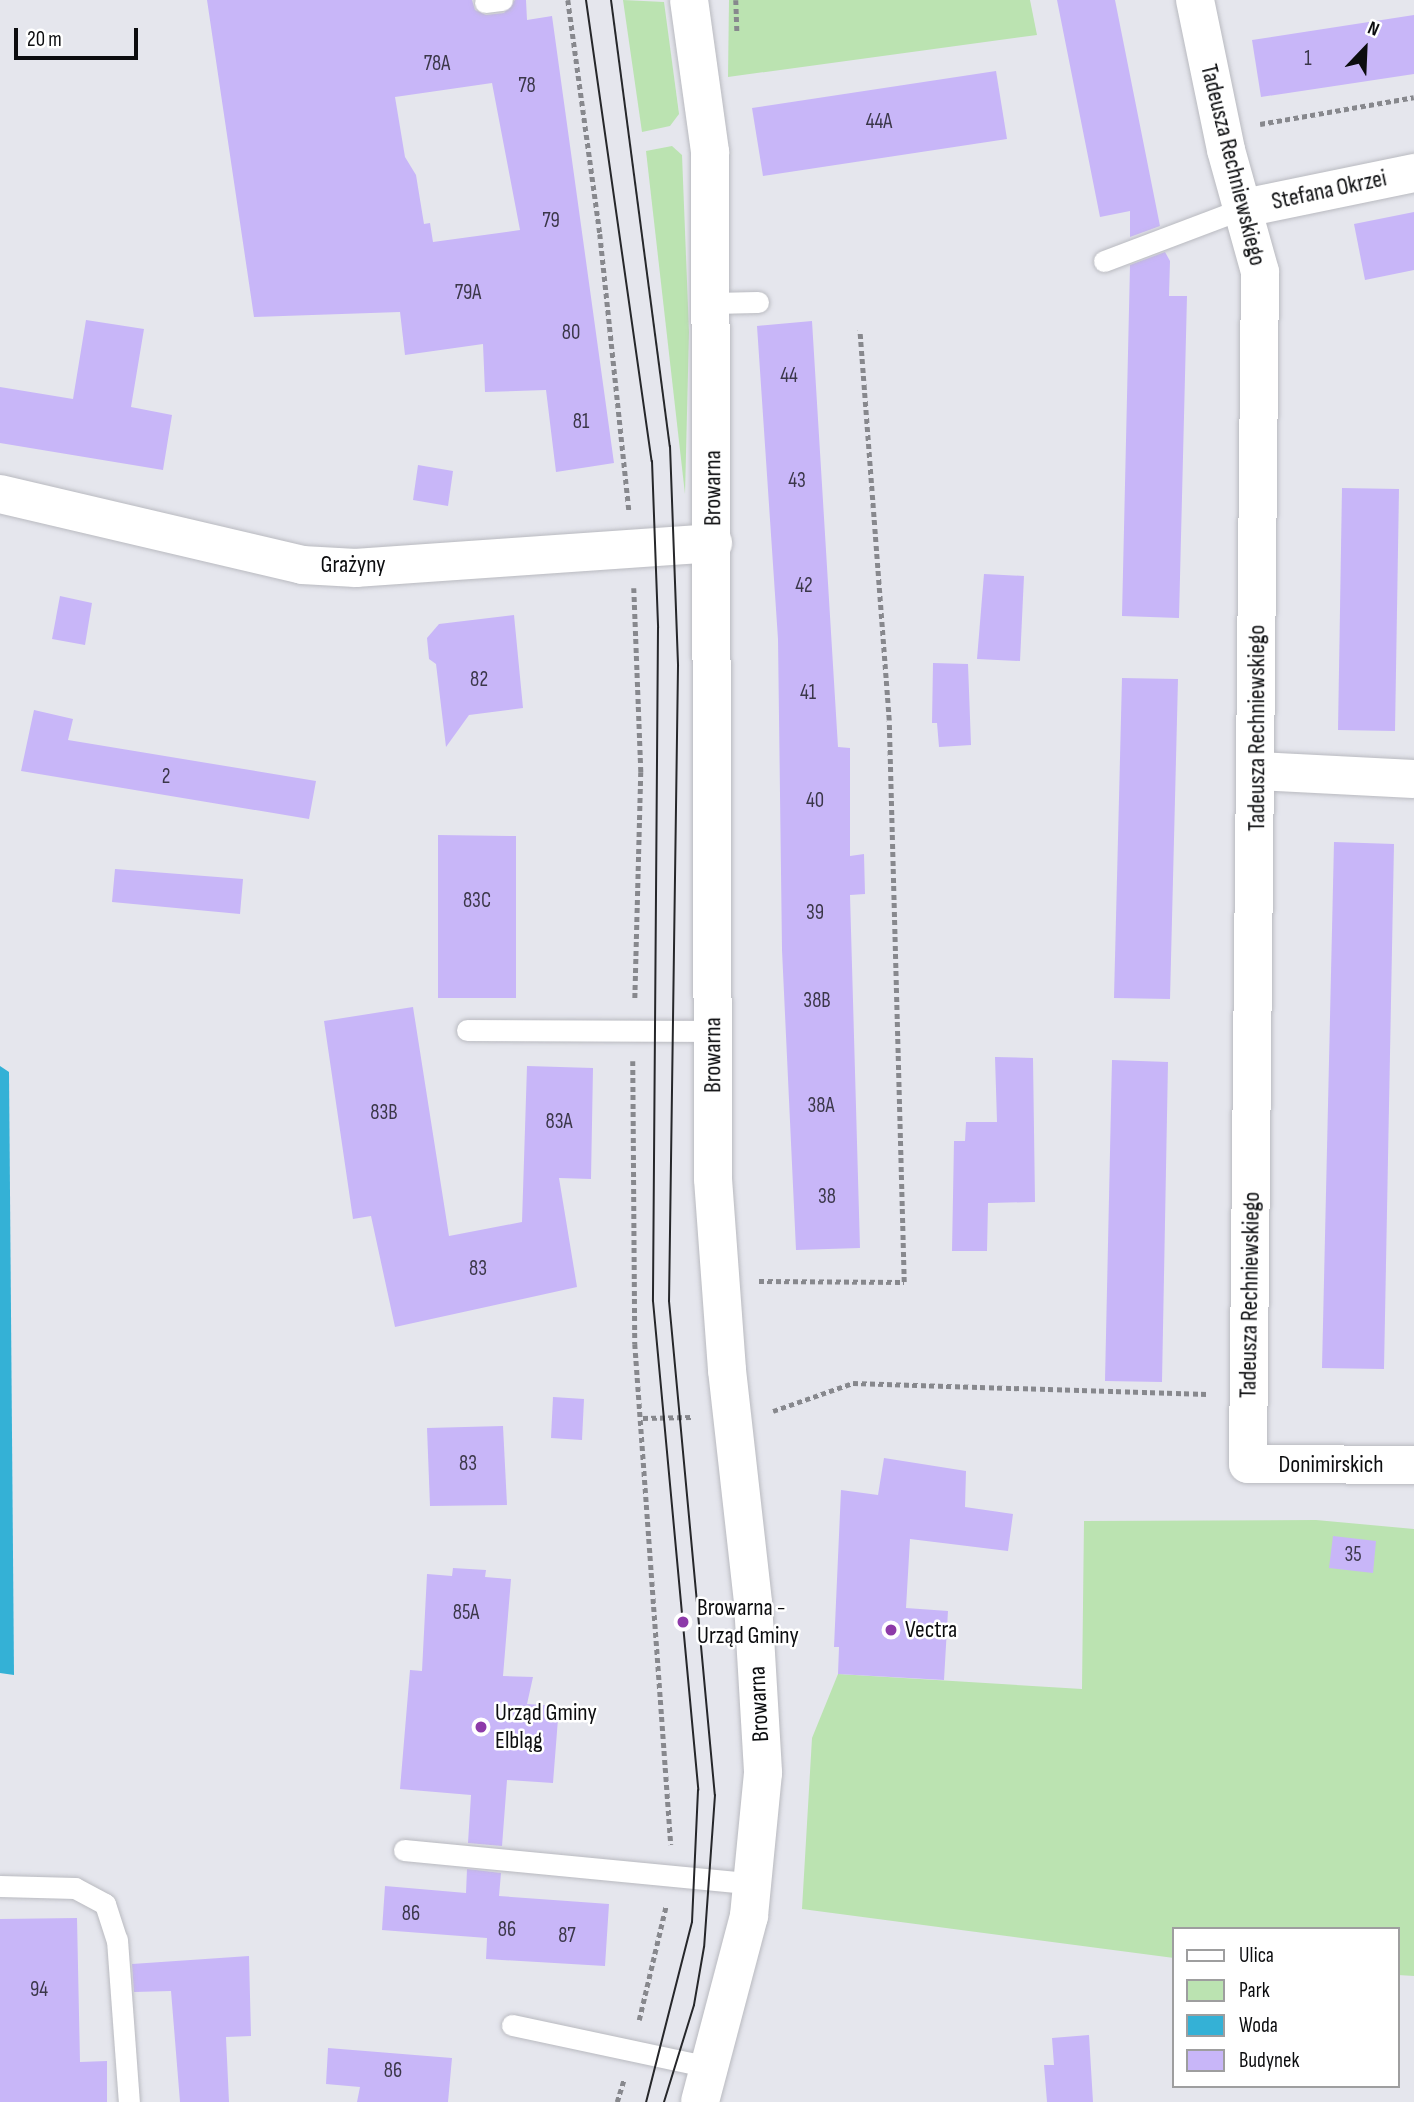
<!DOCTYPE html>
<html>
<head>
<meta charset="utf-8">
<style>
	body { margin:0 }
	#map { position:relative; width:1414px; height:2102px; overflow:hidden; background:#e5e6ed; font-family:"Sofia Sans Condensed",sans-serif }
	div>[style] { position:absolute }
	.green>* { inset:0; background:#bbe3b1 }
	.water>* { inset:0; background:#34b1d6 }
	.building>* { inset:0; background:#c8b6f8 }
	.path>* { height:4.5px; margin-top:-2.25px; transform-origin:0; background:repeating-linear-gradient(90deg,#87888d 0 5px,transparent 0 8.5px) }
	.roads { filter:drop-shadow(0 0 2px #b9bac0) drop-shadow(0 0 2px #b9bac0) }
	.lane>* { height:21px; margin:-10.5px; padding:0 10.5px; transform-origin:10.5px; border-radius:10.5px; background:#fff }
	.street>* { height:38px; margin:-19px; padding:0 19px; transform-origin:19px; border-radius:19px; background:#fff }
	.secondary>* { height:38px; margin:-19px; padding:0 19px; transform-origin:19px; border-radius:19px; background:#fff }
	.tram>* { height:2px; margin:-1px; padding:0 1px; transform-origin:1px; border-radius:1px; background:#26272a }
	.dots>* { width:19px; height:19px; translate:-50% -50%; box-sizing:border-box; border:4px solid #fff; border-radius:50% }
	span { translate:-50% -50%; white-space:nowrap; text-align:center; line-height:1.15; -webkit-text-stroke:5px #fff; paint-order:stroke }
	.number-label { font-size:21px; color:#3b3749 }
	.number-label span { -webkit-text-stroke-width:0 }
	.street-label { font-size:24px; color:#0c0d0f }
	.poi-label { font-size:24px; color:#0c0d0f }
	.left { translate:0 -50%; text-align:left }
	.legend { position:absolute; left:1172px; top:1927px; width:228px; height:161px; box-sizing:border-box; background:#fff; border:2px solid #9e9e9f; margin:0; padding:9px 12px; list-style:none; font-size:21px; color:#0c0d0f }
	.legend li { display:flex; align-items:center; gap:14px; height:35px }
	.legend b { width:35px; border:2px solid #9e9e9f }
	.north { position:absolute; left:1330px; top:14px; width:70px; height:70px; -webkit-text-stroke:5px #fff; paint-order:stroke; rotate:23deg; font-size:19px; font-weight:700; line-height:28px; text-align:center; color:#0c0d0f }
	.north::after { content:''; display:block; margin:auto; width:24px; height:32px; background:#0c0d0f; clip-path:polygon(50% 0,100% 100%,50% 72%,0 100%) }
	.scale { position:absolute; left:14px; top:28px; width:124px; height:32px; box-sizing:border-box; border:4px solid #0c0d0f; border-top:0; padding-left:9px; font-size:21px; line-height:24px; white-space:nowrap; color:#0c0d0f; -webkit-text-stroke:5px #fff; paint-order:stroke }
</style>
</head>
<body>
<div id="map">
	<div class="green">
		<i style="clip-path:polygon(623px 0,664px 2px,679px 114px,670px 126px,642px 132px)"></i>
		<i style="clip-path:polygon(729px 0,1030px 0,1037px 35px,728px 77px)"></i>
		<i style="clip-path:polygon(672px 146px,682px 155px,689px 332px,685px 494px,646px 151px)"></i>
		<i style="clip-path:polygon(1316px 1520px,1414px 1529px,1414px 1976px,1398px 1975px,1398px 1929px,1174px 1929px,1174px 1958px,802px 1909px,812px 1738px,838px 1674px,1082px 1689px,1084px 1521px)"></i>
	</div>
	<div class="water">
		<i style="clip-path:polygon(0 1066px,9px 1072px,14px 1675px,0 1673px)"></i>
	</div>
	<div class="building">
		<i style="clip-path:polygon(evenodd,207px 0,472px 0,475px 10px,486px 15px,504px 13px,515px 0,526px 0,527px 20px,552px 16px,614px 463px,556px 472px,546px 390px,485px 392px,483px 344px,405px 355px,400px 312px,254px 317px,207px 0,492px 83px,520px 230px,433px 242px,430px 223px,424px 224px,416px 175px,405px 157px,395px 97px,492px 83px)"></i>
		<i style="clip-path:polygon(1057px 0,1115px 0,1160px 226px,1130px 237px,1130px 211px,1100px 217px)"></i>
		<i style="clip-path:polygon(1414px 15px,1414px 74px,1261px 97px,1252px 40px)"></i>
		<i style="clip-path:polygon(996px 71px,1007px 139px,763px 176px,752px 108px)"></i>
		<i style="clip-path:polygon(1414px 212px,1414px 270px,1365px 280px,1354px 224px)"></i>
		<i style="clip-path:polygon(1165px 252px,1170px 261px,1169px 296px,1187px 296px,1179px 618px,1122px 616px,1130px 265px)"></i>
		<i style="clip-path:polygon(86px 320px,144px 329px,131px 407px,172px 415px,163px 470px,0 443px,0 387px,73px 399px)"></i>
		<i style="clip-path:polygon(812px 321px,838px 747px,850px 748px,850px 856px,864px 854px,865px 894px,850px 895px,860px 1248px,796px 1250px,782px 950px,778px 639px,757px 326px)"></i>
		<i style="clip-path:polygon(418px 465px,453px 471px,448px 506px,413px 500px)"></i>
		<i style="clip-path:polygon(1342px 488px,1399px 489px,1395px 731px,1338px 730px)"></i>
		<i style="clip-path:polygon(984px 574px,1024px 576px,1020px 661px,977px 659px)"></i>
		<i style="clip-path:polygon(60px 596px,92px 603px,85px 645px,52px 639px)"></i>
		<i style="clip-path:polygon(514px 615px,523px 708px,469px 715px,446px 747px,436px 664px,429px 659px,427px 638px,439px 624px)"></i>
		<i style="clip-path:polygon(933px 663px,968px 664px,971px 745px,939px 747px,937px 723px,932px 723px)"></i>
		<i style="clip-path:polygon(1122px 678px,1178px 679px,1170px 999px,1114px 998px)"></i>
		<i style="clip-path:polygon(34px 710px,73px 719px,68px 740px,316px 781px,309px 819px,21px 771px)"></i>
		<i style="clip-path:polygon(438px 835px,516px 836px,516px 998px,438px 998px)"></i>
		<i style="clip-path:polygon(1334px 842px,1394px 844px,1384px 1369px,1322px 1368px)"></i>
		<i style="clip-path:polygon(115px 869px,243px 879px,240px 914px,112px 902px)"></i>
		<i style="clip-path:polygon(413px 1007px,449px 1236px,522px 1222px,527px 1066px,593px 1068px,591px 1179px,559px 1178px,577px 1287px,395px 1327px,371px 1216px,353px 1219px,324px 1021px)"></i>
		<i style="clip-path:polygon(995px 1057px,1033px 1058px,1035px 1202px,988px 1203px,987px 1251px,952px 1251px,954px 1141px,965px 1141px,966px 1122px,997px 1122px)"></i>
		<i style="clip-path:polygon(1112px 1060px,1168px 1062px,1162px 1382px,1105px 1381px)"></i>
		<i style="clip-path:polygon(553px 1397px,584px 1399px,582px 1440px,551px 1438px)"></i>
		<i style="clip-path:polygon(503px 1426px,507px 1505px,430px 1506px,427px 1428px)"></i>
		<i style="clip-path:polygon(884px 1458px,966px 1471px,965px 1507px,1013px 1514px,1008px 1551px,910px 1539px,906px 1608px,948px 1611px,944px 1680px,838px 1674px,839px 1647px,834px 1647px,841px 1490px,878px 1495px)"></i>
		<i style="clip-path:polygon(1333px 1536px,1376px 1541px,1373px 1573px,1329px 1568px)"></i>
		<i style="clip-path:polygon(453px 1568px,486px 1570px,485px 1577px,511px 1579px,503px 1676px,533px 1677px,527px 1704px,559px 1706px,553px 1783px,507px 1780px,502px 1846px,468px 1843px,471px 1795px,400px 1789px,410px 1670px,422px 1671px,427px 1574px,452px 1576px)"></i>
		<i style="clip-path:polygon(467px 1869px,501px 1873px,499px 1896px,609px 1904px,605px 1966px,486px 1959px,487px 1938px,382px 1930px,385px 1886px,466px 1893px)"></i>
		<i style="clip-path:polygon(77px 1918px,80px 2062px,107px 2061px,107px 2102px,0 2102px,0 1919px)"></i>
		<i style="clip-path:polygon(249px 1956px,251px 2036px,226px 2037px,229px 2102px,180px 2102px,171px 1991px,134px 1992px,132px 1964px)"></i>
		<i style="clip-path:polygon(1089px 2035px,1093px 2102px,1047px 2102px,1044px 2065px,1054px 2065px,1052px 2038px)"></i>
		<i style="clip-path:polygon(328px 2048px,452px 2058px,448px 2102px,357px 2102px,360px 2087px,326px 2084px)"></i>
	</div>
	<div class="path">
		<i style="left:568px;top:0;width:236px;rotate:82.2deg"></i>
		<i style="left:600px;top:234px;width:278px;rotate:84deg"></i>
		<i style="left:736px;top:0;width:31px;rotate:88deg"></i>
		<i style="left:1260px;top:124px;width:156px;rotate:-9.9deg"></i>
		<i style="left:634px;top:588px;width:184px;rotate:87.8deg"></i>
		<i style="left:641px;top:772px;width:227px;rotate:91.5deg"></i>
		<i style="left:633px;top:1061px;width:283px;rotate:89.6deg"></i>
		<i style="left:635px;top:1344px;width:502px;rotate:85.89deg"></i>
		<i style="left:759px;top:1281px;width:145px;rotate:0.4deg"></i>
		<i style="left:904px;top:1282px;width:562px;rotate:-91.53deg"></i>
		<i style="left:889px;top:720px;width:391px;rotate:-94.3deg"></i>
		<i style="left:773px;top:1411px;width:85px;rotate:-19.3deg"></i>
		<i style="left:853px;top:1383px;width:354px;rotate:1.8deg"></i>
		<i style="left:643px;top:1418px;width:48px;rotate:-1.2deg"></i>
		<i style="left:639px;top:2020px;width:117px;rotate:-76.7deg"></i>
		<i style="left:617px;top:2102px;width:24px;rotate:-73deg"></i>
	</div>
	<div class="roads">
		<div class="lane">
			<i style="left:485px;top:2px;width:17px;rotate:-7deg"></i>
			<i style="left:1104px;top:261px;width:150px;rotate:-20.7deg"></i>
			<i style="left:712px;top:303px;width:46px;rotate:-1.2deg"></i>
			<i style="left:467px;top:1030px;width:245px;rotate:0.2deg"></i>
			<i style="left:404px;top:1850px;width:352px;rotate:5.5deg"></i>
			<i style="left:0;top:1886px;width:75px;rotate:1.5deg"></i>
			<i style="left:75px;top:1888px;width:34px;rotate:28deg"></i>
			<i style="left:105px;top:1904px;width:38px;rotate:72deg"></i>
			<i style="left:117px;top:1940px;width:162px;rotate:85.8deg"></i>
			<i style="left:512px;top:2025px;width:202px;rotate:12deg"></i>
		</div>
		<div class="street">
			<i style="left:1195px;top:0;width:153px;rotate:78.3deg"></i>
			<i style="left:1226px;top:150px;width:127px;rotate:74.4deg"></i>
			<i style="left:1260px;top:272px;width:1192px;rotate:90.58deg"></i>
			<i style="left:1248px;top:1464px;width:166px;rotate:0.3deg"></i>
			<i style="left:1244px;top:208px;width:174px;rotate:-11.6deg"></i>
			<i style="left:0;top:494px;width:310px;rotate:13.2deg"></i>
			<i style="left:302px;top:565px;width:54px;rotate:3.2deg"></i>
			<i style="left:356px;top:568px;width:358px;rotate:-4deg"></i>
			<i style="left:1257px;top:771px;width:157px;rotate:2.9deg"></i>
		</div>
		<div class="secondary">
			<i style="left:689px;top:0;width:153px;rotate:82.1deg"></i>
			<i style="left:710px;top:152px;width:1027px;rotate:89.83deg"></i>
			<i style="left:713px;top:1179px;width:192px;rotate:85.8deg"></i>
			<i style="left:727px;top:1370px;width:234px;rotate:83.6deg"></i>
			<i style="left:753px;top:1603px;width:170px;rotate:86.6deg"></i>
			<i style="left:763px;top:1773px;width:144px;rotate:95.6deg"></i>
			<i style="left:749px;top:1916px;width:192px;rotate:104.8deg"></i>
		</div>
	</div>
	<div class="tram">
		<i style="left:586px;top:0;width:466px;rotate:81.9deg"></i>
		<i style="left:652px;top:461px;width:167px;rotate:87.9deg"></i>
		<i style="left:658px;top:628px;width:673px;rotate:90.43deg"></i>
		<i style="left:653px;top:1301px;width:491px;rotate:84.7deg"></i>
		<i style="left:698px;top:1790px;width:132px;rotate:92.6deg"></i>
		<i style="left:692px;top:1922px;width:186px;rotate:104.3deg"></i>
		<i style="left:611px;top:0;width:450px;rotate:82.5deg"></i>
		<i style="left:670px;top:446px;width:220px;rotate:87.9deg"></i>
		<i style="left:678px;top:666px;width:635px;rotate:90.81deg"></i>
		<i style="left:669px;top:1301px;width:496px;rotate:84.7deg"></i>
		<i style="left:715px;top:1795px;width:152px;rotate:94.1deg"></i>
		<i style="left:704px;top:1947px;width:59px;rotate:99.8deg"></i>
		<i style="left:694px;top:2005px;width:102px;rotate:107.2deg"></i>
	</div>
	<div class="dots">
		<i style="left:683px;top:1622px;background:#8d3aa9"></i>
		<i style="left:891px;top:1630px;background:#8d3aa9"></i>
		<i style="left:481px;top:1727px;background:#8d3aa9"></i>
	</div>
	<div class="number-label">
		<span style="left:1308px;top:59px">1</span>
		<span style="left:437px;top:64px">78A</span>
		<span style="left:527px;top:86px">78</span>
		<span style="left:879px;top:122px">44A</span>
		<span style="left:551px;top:221px">79</span>
		<span style="left:468px;top:293px">79A</span>
		<span style="left:571px;top:333px">80</span>
		<span style="left:789px;top:376px">44</span>
		<span style="left:581px;top:422px">81</span>
		<span style="left:797px;top:481px">43</span>
		<span style="left:804px;top:586px">42</span>
		<span style="left:479px;top:680px">82</span>
		<span style="left:808px;top:693px">41</span>
		<span style="left:166px;top:777px">2</span>
		<span style="left:815px;top:801px">40</span>
		<span style="left:477px;top:901px">83C</span>
		<span style="left:815px;top:913px">39</span>
		<span style="left:817px;top:1001px">38B</span>
		<span style="left:821px;top:1106px">38A</span>
		<span style="left:384px;top:1113px">83B</span>
		<span style="left:559px;top:1122px">83A</span>
		<span style="left:827px;top:1197px">38</span>
		<span style="left:478px;top:1269px">83</span>
		<span style="left:468px;top:1464px">83</span>
		<span style="left:1353px;top:1555px">35</span>
		<span style="left:466px;top:1613px">85A</span>
		<span style="left:411px;top:1914px">86</span>
		<span style="left:507px;top:1930px">86</span>
		<span style="left:567px;top:1936px">87</span>
		<span style="left:39px;top:1990px">94</span>
		<span style="left:393px;top:2071px">86</span>
	</div>
	<div class="street-label">
		<span style="left:1233px;top:165px;rotate:76deg">Tadeusza Rechniewskiego</span>
		<span style="left:1329px;top:190px;rotate:-12deg">Stefana Okrzei</span>
		<span style="left:713px;top:488px;rotate:-90deg">Browarna</span>
		<span style="left:353px;top:565px">Grażyny</span>
		<span style="left:1257px;top:728px;rotate:-90deg">Tadeusza Rechniewskiego</span>
		<span style="left:713px;top:1055px;rotate:-90deg">Browarna</span>
		<span style="left:1250px;top:1295px;rotate:-89deg">Tadeusza Rechniewskiego</span>
		<span style="left:1331px;top:1465px">Donimirskich</span>
		<span style="left:759px;top:1704px;rotate:-93deg">Browarna</span>
	</div>
	<div class="poi-label">
		<span class="left" style="left:697px;top:1622px">Browarna -<br>Urząd Gminy</span>
		<span class="left" style="left:905px;top:1630px">Vectra</span>
		<span class="left" style="left:495px;top:1727px">Urząd Gminy<br>Elbląg</span>
	</div>
	<ul class="legend">
	<li><b style="height:9px;background:#fff"></b>Ulica</li>
	<li><b style="height:19px;background:#bbe3b1"></b>Park</li>
	<li><b style="height:19px;background:#34b1d6"></b>Woda</li>
	<li><b style="height:19px;background:#c8b6f8"></b>Budynek</li>
	</ul>
	<div class="north">N</div>
	<div class="scale">20 m</div>
</div>
</body>
</html>
